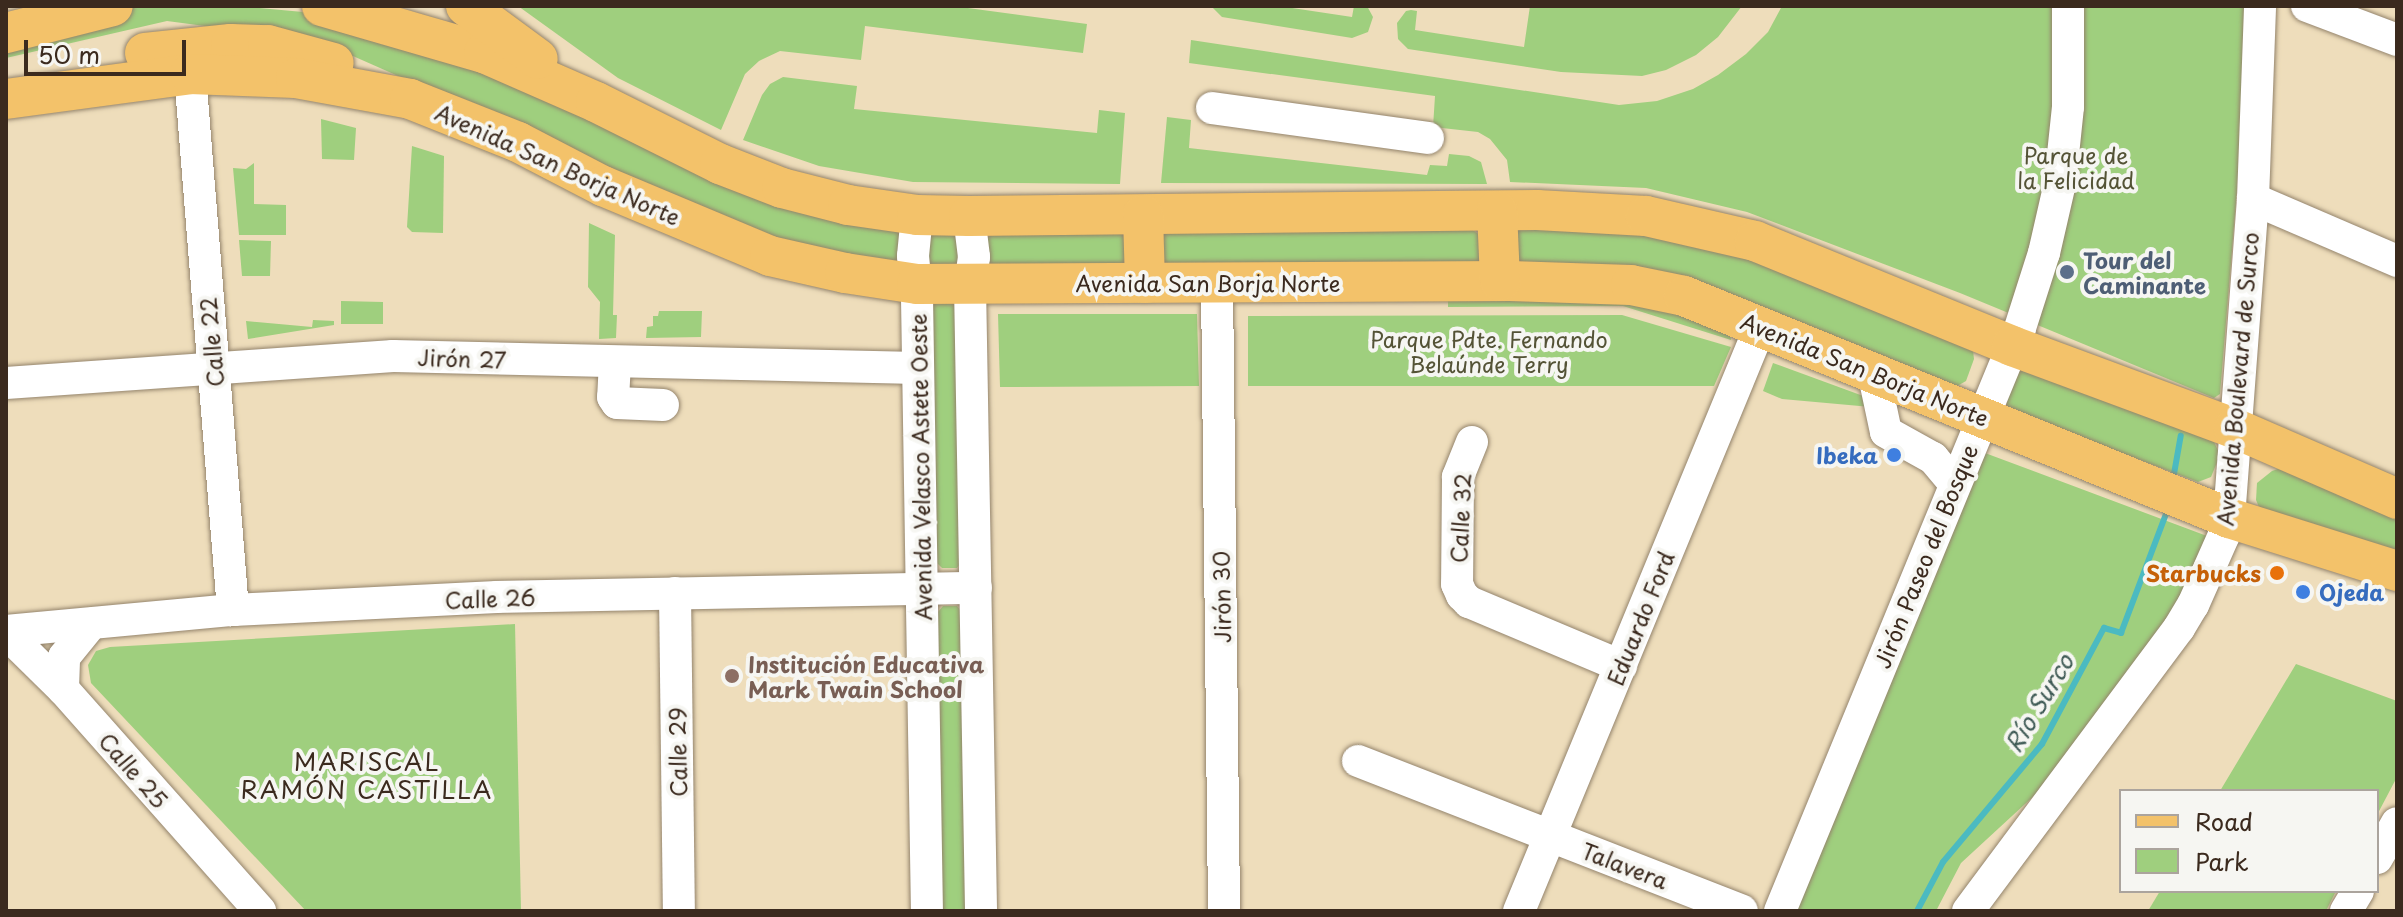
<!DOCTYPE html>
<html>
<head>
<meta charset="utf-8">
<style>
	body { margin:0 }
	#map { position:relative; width:2403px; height:917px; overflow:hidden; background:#edb; font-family:"Playpen Sans",sans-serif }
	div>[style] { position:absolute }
	.green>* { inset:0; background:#9fcf7e }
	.stream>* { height:6px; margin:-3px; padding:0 3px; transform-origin:3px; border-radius:3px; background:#4bbac1 }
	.roads { filter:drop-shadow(0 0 2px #94846c) drop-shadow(0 0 2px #94846c) }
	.minor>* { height:32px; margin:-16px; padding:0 16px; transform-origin:16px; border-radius:16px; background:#fff }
	.major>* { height:40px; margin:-20px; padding:0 20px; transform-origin:20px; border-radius:20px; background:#f3c26a }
	.dots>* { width:22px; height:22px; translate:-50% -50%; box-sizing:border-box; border:4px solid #f6f6f2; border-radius:50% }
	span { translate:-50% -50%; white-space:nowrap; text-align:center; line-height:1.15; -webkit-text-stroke:8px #f6f6f2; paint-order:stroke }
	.park-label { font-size:22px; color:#545336 }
	.street-label { font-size:22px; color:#3b2a1e }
	.service-label { font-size:22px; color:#4e5e75; font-weight:700 }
	.left { translate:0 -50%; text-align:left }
	.shop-label { font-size:22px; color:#366cbe; font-weight:700 }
	.right { translate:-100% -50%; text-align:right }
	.food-label { font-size:22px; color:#c56008; font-weight:700 }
	.education-label { font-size:22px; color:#785e54; font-weight:700 }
	.water-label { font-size:24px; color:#415c57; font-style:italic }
	.neighbourhood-label { font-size:24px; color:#3b2a1e; letter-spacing:2px }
	.frame { position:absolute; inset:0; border:8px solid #3b2a1e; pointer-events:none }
	.legend { position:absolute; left:2119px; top:789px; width:260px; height:104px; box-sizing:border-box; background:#f6f6f2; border:2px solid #aba49d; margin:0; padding:10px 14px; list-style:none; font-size:24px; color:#3b2a1e }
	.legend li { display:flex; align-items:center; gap:16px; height:40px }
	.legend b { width:40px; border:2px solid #aba49d }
	.scale { position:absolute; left:24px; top:40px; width:162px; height:36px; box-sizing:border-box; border:4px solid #3b2a1e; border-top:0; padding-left:10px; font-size:24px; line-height:28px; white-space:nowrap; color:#3b2a1e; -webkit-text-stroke:6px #f6f6f2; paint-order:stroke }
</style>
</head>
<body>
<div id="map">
	<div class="green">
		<i style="clip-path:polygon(141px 6px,237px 6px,303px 12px,392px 35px,894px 223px,905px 238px,902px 259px,884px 269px,783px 246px,319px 41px,167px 21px,6px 58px,6px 42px,25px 33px)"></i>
		<i style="clip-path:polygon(518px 6px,953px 6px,1087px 24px,1083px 53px,865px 26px,861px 60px,780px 51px,759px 61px,745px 74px,721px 130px,618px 78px)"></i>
		<i style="clip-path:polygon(1211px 6px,1279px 6px,1352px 17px,1354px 6px,1367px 6px,1373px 17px,1368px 32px,1352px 38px,1222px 17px)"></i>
		<i style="clip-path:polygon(1530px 6px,1742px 6px,1718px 37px,1696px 55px,1666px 70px,1642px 76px,1561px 72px,1408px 49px,1398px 39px,1397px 23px,1406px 11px,1411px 10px,1417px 11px,1415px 30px,1524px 47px)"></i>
		<i style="clip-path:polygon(1782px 6px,2248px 6px,2240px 154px,2220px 394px,2214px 398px,1960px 293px,1747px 212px,1646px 188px,1510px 182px,1507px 160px,1490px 139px,1478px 132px,1433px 127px,1435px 96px,1189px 63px,1191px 40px,1619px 105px,1657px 101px,1693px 89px,1718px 75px,1746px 54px,1768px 32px)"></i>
		<i style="clip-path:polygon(783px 77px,857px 86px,854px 109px,1097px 133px,1099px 110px,1125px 113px,1120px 184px,913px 182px,819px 166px,743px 140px,762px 95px,770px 84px)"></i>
		<i style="clip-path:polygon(1167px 117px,1191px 120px,1189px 148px,1427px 175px,1430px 165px,1447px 166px,1449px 154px,1469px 156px,1481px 162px,1487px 184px,1161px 183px)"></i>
		<i style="clip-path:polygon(321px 119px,356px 128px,354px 160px,322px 159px)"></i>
		<i style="clip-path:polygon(412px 146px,444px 156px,443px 233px,412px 232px,407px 227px)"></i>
		<i style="clip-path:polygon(254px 163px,254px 204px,286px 205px,286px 235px,239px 235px,233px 168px,246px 169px)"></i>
		<i style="clip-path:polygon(589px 223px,615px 235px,613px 315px,617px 315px,616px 338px,599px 339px,600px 302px,588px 287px)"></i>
		<i style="clip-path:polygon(1522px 224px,1594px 227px,1738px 249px,1972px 342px,1974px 359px,1966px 381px,1952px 389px,1524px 267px,1512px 259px,1512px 234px)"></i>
		<i style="clip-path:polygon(1168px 227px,1469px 227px,1482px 237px,1483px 260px,1472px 271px,1172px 270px,1155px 258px,1155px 240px)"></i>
		<i style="clip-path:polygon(1122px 230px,1132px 260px,1121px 270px,996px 270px,984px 262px,983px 242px,995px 231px)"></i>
		<i style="clip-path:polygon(955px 232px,963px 255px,955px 266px,930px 264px,923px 246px,930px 234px)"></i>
		<i style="clip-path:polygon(239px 240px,271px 241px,270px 276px,242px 276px)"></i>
		<i style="clip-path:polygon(1448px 291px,1626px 292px,1730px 330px,1731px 340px,1623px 306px,1448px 307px)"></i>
		<i style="clip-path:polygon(932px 296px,956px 297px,966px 556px,957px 568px,942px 568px,931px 557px)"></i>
		<i style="clip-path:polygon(341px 301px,383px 302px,383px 324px,341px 324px)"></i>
		<i style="clip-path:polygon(659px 311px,702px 311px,701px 337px,646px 338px,647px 327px,653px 326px,653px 316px,658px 316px)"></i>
		<i style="clip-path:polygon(998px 314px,1197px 314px,1199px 386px,1000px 387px)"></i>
		<i style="clip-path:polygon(1622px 315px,1731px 347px,1714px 386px,1248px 386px,1248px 316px)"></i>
		<i style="clip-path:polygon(313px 320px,334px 321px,334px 325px,248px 339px,246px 321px,312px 327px)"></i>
		<i style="clip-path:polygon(1773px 363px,1866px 397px,1871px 407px,1782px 399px,1763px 391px)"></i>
		<i style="clip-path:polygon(2025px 364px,2210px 433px,2220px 455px,2211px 477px,2198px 482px,2008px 410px,2005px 396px,2015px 369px)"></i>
		<i style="clip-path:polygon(1985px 453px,2207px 536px,2173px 616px,2050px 781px,1961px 863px,1936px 911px,1788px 911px)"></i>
		<i style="clip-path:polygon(2292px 464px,2397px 506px,2397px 551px,2262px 514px,2256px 500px,2257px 483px,2272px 471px)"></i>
		<i style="clip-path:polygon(943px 606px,957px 606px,966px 617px,970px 911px,937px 911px,933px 618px)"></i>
		<i style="clip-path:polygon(515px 624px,521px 911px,306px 911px,91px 683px,88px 665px,96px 651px,110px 647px)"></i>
		<i style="clip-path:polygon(2296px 664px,2397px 701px,2397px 777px,2377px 815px,2377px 791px,2220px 791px)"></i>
		<i style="clip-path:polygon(2160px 891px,2336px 891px,2326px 911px,2148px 911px)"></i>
	</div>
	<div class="stream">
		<i style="left:2174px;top:474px;width:39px;rotate:-80deg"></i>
		<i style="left:1917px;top:911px;width:55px;rotate:-62deg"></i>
		<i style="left:1943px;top:862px;width:154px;rotate:-50deg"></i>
		<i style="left:2042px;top:744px;width:132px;rotate:-61.9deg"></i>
		<i style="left:2104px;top:628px;width:18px;rotate:16deg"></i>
		<i style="left:2121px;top:633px;width:127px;rotate:-69.3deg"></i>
	</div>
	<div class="roads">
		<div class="minor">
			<i style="left:2307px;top:6px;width:96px;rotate:20.7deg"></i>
			<i style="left:190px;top:74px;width:538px;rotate:85.41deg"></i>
			<i style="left:1212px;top:108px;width:218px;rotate:7.9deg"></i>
			<i style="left:2253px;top:199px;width:157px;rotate:23.3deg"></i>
			<i style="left:917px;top:215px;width:41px;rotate:95.6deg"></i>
			<i style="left:913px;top:256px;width:42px;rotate:84.6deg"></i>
			<i style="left:917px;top:298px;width:613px;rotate:89.07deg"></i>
			<i style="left:969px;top:216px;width:41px;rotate:83deg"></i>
			<i style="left:974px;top:257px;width:28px;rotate:98deg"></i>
			<i style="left:970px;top:285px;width:626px;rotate:88.99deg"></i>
			<i style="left:1217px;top:283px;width:628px;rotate:89.36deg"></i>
			<i style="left:615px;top:362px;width:35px;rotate:93deg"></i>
			<i style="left:613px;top:397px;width:7px;rotate:56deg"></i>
			<i style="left:617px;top:403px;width:46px;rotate:2.5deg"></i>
			<i style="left:1873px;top:371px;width:62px;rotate:78deg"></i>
			<i style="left:1886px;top:432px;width:54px;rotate:29deg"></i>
			<i style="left:1933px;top:458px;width:34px;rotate:50deg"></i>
			<i style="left:6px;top:383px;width:388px;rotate:-4deg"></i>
			<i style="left:393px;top:356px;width:525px;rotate:1.31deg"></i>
			<i style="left:1472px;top:442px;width:38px;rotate:112deg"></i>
			<i style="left:1458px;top:477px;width:107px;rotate:90.5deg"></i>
			<i style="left:1457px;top:584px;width:12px;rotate:66deg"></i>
			<i style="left:1462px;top:595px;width:10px;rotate:45deg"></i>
			<i style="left:1469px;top:602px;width:165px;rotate:22.8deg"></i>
			<i style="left:675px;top:593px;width:318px;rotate:89.3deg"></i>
			<i style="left:6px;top:631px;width:228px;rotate:-5.3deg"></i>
			<i style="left:233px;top:610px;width:264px;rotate:-2.8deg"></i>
			<i style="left:497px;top:597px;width:479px;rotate:-1.1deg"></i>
			<i style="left:6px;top:633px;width:80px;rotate:44.5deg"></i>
			<i style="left:63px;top:689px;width:297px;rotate:48.4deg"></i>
			<i style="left:63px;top:689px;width:32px;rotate:-88deg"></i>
			<i style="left:64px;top:657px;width:43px;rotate:-50.7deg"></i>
			<i style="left:1358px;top:761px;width:412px;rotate:21.3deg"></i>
			<i style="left:2377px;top:858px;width:40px;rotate:-60.3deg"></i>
			<i style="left:1519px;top:911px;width:634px;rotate:-67.56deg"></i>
			<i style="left:1780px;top:911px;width:630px;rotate:-67.62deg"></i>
			<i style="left:2020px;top:328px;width:79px;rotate:-72.3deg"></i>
			<i style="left:2044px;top:253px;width:72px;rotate:-77.1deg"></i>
			<i style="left:2060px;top:183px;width:76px;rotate:-84deg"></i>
			<i style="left:2068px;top:107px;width:101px;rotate:-90deg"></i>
			<i style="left:1968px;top:911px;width:353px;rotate:-53.3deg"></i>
			<i style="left:2179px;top:628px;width:27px;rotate:-59deg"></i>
			<i style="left:2193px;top:605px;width:77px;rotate:-66.1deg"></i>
			<i style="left:2224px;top:535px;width:18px;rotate:-74deg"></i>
			<i style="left:2229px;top:518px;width:320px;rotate:-85.7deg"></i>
			<i style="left:2253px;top:199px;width:193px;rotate:-87.9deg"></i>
			<i style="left:2346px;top:911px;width:23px;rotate:-59deg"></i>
		</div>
		<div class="major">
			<i style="left:322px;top:6px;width:169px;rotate:16.2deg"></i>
			<i style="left:484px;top:53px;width:122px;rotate:23.6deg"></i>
			<i style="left:596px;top:102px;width:139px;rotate:26.6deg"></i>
			<i style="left:720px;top:164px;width:66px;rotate:21.2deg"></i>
			<i style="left:782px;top:188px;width:68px;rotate:14.4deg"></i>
			<i style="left:848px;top:205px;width:70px;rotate:8.2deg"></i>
			<i style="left:917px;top:215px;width:52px;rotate:1.1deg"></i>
			<i style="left:969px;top:216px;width:568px;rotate:-0.61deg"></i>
			<i style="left:1537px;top:210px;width:109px;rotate:3.2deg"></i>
			<i style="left:1646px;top:216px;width:112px;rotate:12.9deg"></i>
			<i style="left:1755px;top:241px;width:278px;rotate:22.2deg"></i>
			<i style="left:2012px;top:346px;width:237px;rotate:20.3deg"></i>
			<i style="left:2234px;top:428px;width:178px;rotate:23.5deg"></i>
			<i style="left:466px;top:6px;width:89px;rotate:36.4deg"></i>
			<i style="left:6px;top:33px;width:110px;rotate:-14.2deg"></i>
			<i style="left:145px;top:53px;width:86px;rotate:-6deg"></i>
			<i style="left:231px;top:44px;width:37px;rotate:2deg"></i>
			<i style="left:268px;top:45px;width:68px;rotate:15.3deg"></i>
			<i style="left:6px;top:99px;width:186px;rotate:-7.7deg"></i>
			<i style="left:190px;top:74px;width:106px;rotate:2.2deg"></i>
			<i style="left:296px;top:78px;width:116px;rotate:10.4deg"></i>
			<i style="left:410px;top:99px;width:116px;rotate:21.7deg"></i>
			<i style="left:518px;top:142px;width:96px;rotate:27.4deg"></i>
			<i style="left:603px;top:186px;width:181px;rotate:22.7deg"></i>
			<i style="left:770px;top:256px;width:77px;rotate:12.8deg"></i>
			<i style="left:845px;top:273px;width:73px;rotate:8.7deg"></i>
			<i style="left:917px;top:284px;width:593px;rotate:-0.29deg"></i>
			<i style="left:1510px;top:281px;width:121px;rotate:1.9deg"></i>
			<i style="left:1631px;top:285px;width:54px;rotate:11.7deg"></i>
			<i style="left:1684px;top:296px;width:588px;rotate:22.16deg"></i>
			<i style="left:2229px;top:518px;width:176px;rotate:17.5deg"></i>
			<i style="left:1497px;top:211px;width:70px;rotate:87.5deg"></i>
			<i style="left:1143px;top:215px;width:68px;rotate:88.3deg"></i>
		</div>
	</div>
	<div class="dots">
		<i style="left:2067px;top:272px;background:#5c6f8a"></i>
		<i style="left:1894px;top:455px;background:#3f7fe0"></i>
		<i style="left:2277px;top:573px;background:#e8710a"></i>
		<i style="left:2303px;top:592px;background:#3f7fe0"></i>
		<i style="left:732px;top:676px;background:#8d6e63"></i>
	</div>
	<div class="park-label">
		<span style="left:2076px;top:167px">Parque de<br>la Felicidad</span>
		<span style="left:1489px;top:351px">Parque Pdte. Fernando<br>Belaúnde Terry</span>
	</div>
	<div class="street-label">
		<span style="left:558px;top:164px;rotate:24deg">Avenida San Borja Norte</span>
		<span style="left:1208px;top:283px">Avenida San Borja Norte</span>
		<span style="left:211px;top:342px;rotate:-95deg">Calle 22</span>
		<span style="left:462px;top:358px;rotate:2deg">Jirón 27</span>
		<span style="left:1865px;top:369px;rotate:22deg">Avenida San Borja Norte</span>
		<span style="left:2237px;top:379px;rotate:-85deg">Avenida Boulevard de Surco</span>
		<span style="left:920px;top:467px;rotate:-91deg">Avenida Velasco Astete Oeste</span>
		<span style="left:1460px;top:518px;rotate:-87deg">Calle 32</span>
		<span style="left:1925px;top:556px;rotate:-68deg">Jirón Paseo del Bosque</span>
		<span style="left:1221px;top:597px;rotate:-91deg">Jirón 30</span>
		<span style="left:490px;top:598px;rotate:-2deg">Calle 26</span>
		<span style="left:1640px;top:618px;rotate:-68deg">Eduardo Ford</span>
		<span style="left:677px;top:752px;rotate:-91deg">Calle 29</span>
		<span style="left:134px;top:770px;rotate:49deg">Calle 25</span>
		<span style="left:1625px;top:865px;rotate:21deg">Talavera</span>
	</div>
	<div class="service-label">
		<span class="left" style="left:2083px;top:272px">Tour del<br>Caminante</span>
	</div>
	<div class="shop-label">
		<span class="right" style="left:1878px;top:455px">Ibeka</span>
		<span class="left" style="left:2319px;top:592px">Ojeda</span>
	</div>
	<div class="food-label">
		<span class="right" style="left:2261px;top:573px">Starbucks</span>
	</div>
	<div class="education-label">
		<span class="left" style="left:748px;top:676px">Institución Educativa<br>Mark Twain School</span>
	</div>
	<div class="water-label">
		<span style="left:2039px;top:703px;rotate:-59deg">Río Surco</span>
	</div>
	<div class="neighbourhood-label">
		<span style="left:367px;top:776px">MARISCAL<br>RAMÓN CASTILLA</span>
	</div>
	<div class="frame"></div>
	<ul class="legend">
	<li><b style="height:10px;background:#f3c26a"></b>Road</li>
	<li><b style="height:22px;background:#9fcf7e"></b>Park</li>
	</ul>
	<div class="scale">50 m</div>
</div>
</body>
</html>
